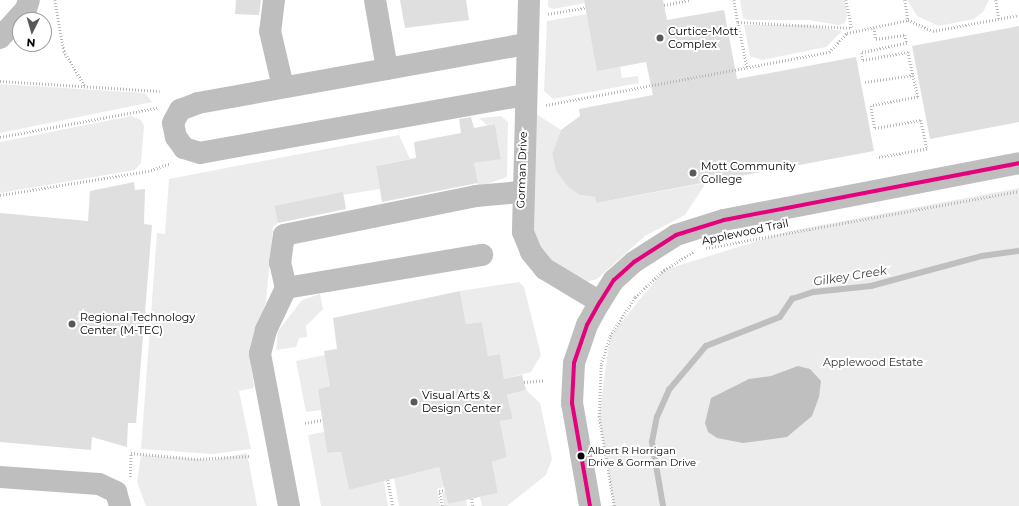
<!DOCTYPE html>
<html>
<head>
<meta charset="utf-8">
<style>
	body { margin:0 }
	#map { position:relative; width:1019px; height:506px; overflow:hidden; background:#fff; font-family:Montserrat,sans-serif }
	div>[style] { position:absolute }
	.green>* { inset:0; background:#ececec }
	.water>* { inset:0; background:#bfbfbf }
	.stream>* { height:5.5px; margin:-2.75px; padding:0 2.75px; transform-origin:2.75px; border-radius:2.75px; background:#bfbfbf }
	.building>* { inset:0; background:#dfdfdf }
	.path>* { height:2.5px; margin-top:-1.25px; transform-origin:0; background:repeating-linear-gradient(90deg,#b9b9b9 0 1px,transparent 0 3px) }
	.minor>* { height:22px; margin:-11px; padding:0 11px; transform-origin:11px; border-radius:11px; background:#bebebe }
	.bus-1>* { height:4px; margin:-2px; padding:0 2px; transform-origin:2px; border-radius:2px; background:#e5007d }
	.dots>* { width:11px; height:11px; translate:-50% -50%; box-sizing:border-box; border:2px solid #fff; border-radius:50% }
	span { translate:-50% -50%; white-space:nowrap; text-align:center; line-height:1.15; -webkit-text-stroke:4px #fff; paint-order:stroke }
	.bus-label { font-size:10px; color:#000 }
	.left { translate:0 -50%; text-align:left }
	.poi-label { font-size:11px; color:#000 }
	.street-label { font-size:11px; color:#000 }
	.park-label { font-size:11px; color:#333 }
	.water-label { font-size:12px; color:#444; font-style:italic }
	.north { position:absolute; left:12px; top:12px; width:40px; height:40px; box-sizing:border-box; background:#fff; border:1px solid #999; border-radius:50%; rotate:185deg; font-size:11px; font-weight:700; line-height:16px; text-align:center; color:#000 }
	.north::after { content:''; display:block; margin:auto; width:14px; height:18px; background:#595959; clip-path:polygon(50% 0,100% 100%,50% 72%,0 100%) }
</style>
</head>
<body>
<div id="map">
	<div class="green">
		<i style="clip-path:polygon(548px 0,584px 0,585px 3px,553px 9px,548px 7px)"></i>
		<i style="clip-path:polygon(740px 0,845px 0,847px 16px,845px 23px,839px 25px,809px 20px,747px 20px,743px 18px)"></i>
		<i style="clip-path:polygon(907px 0,989px 0,983px 12px,974px 19px,939px 26px,917px 16px)"></i>
		<i style="clip-path:polygon(587px 14px,620px 66px,622px 78px,638px 76px,639px 83px,553px 99px,544px 91px,547px 21px)"></i>
		<i style="clip-path:polygon(744px 25px,806px 25px,842px 31px,826px 47px,762px 60px,750px 56px)"></i>
		<i style="clip-path:polygon(0 84px,145px 93px,152px 102px,0 133px)"></i>
		<i style="clip-path:polygon(535px 113px,561px 130px,552px 154px,556px 171px,568px 187px,580px 195px,595px 197px,596px 203px,706px 183px,685px 215px,645px 236px,597px 279px,586px 282px,558px 268px,542px 254px,535px 239px,530px 214px)"></i>
		<i style="clip-path:polygon(131px 116px,141px 120px,144px 126px,141px 163px,135px 170px,0 193px,0 142px)"></i>
		<i style="clip-path:polygon(501px 116px,508px 122px,507px 177px,478px 187px,474px 163px,501px 158px,495px 124px,487px 125px,479px 118px)"></i>
		<i style="clip-path:polygon(399px 135px,410px 159px,376px 166px,380px 189px,274px 206px,278px 223px,273px 227px,266px 302px,250px 356px,254px 388px,239px 391px,251px 449px,212px 454px,141px 449px,157px 233px,165px 234px,169px 179px)"></i>
		<i style="clip-path:polygon(1019px 188px,1019px 506px,614px 506px,599px 417px,610px 336px,664px 270px,790px 231px)"></i>
		<i style="clip-path:polygon(519px 282px,524px 287px,541px 355px,531px 372px,504px 379px,500px 354px,488px 356px,482px 322px,466px 324px,460px 291px)"></i>
		<i style="clip-path:polygon(320px 294px,323px 309px,306px 326px,307px 337px,299px 338px,296px 347px,276px 350px,278px 331px,302px 300px)"></i>
		<i style="clip-path:polygon(325px 355px,330px 386px,318px 389px,321px 410px,306px 412px,296px 361px)"></i>
		<i style="clip-path:polygon(526px 390px,540px 403px,552px 459px,546px 475px,507px 506px,482px 506px,480px 497px,498px 493px,492px 462px,507px 457px,500px 421px,513px 419px,507px 395px)"></i>
		<i style="clip-path:polygon(324px 432px,327px 453px,341px 452px,349px 490px,384px 481px,388px 506px,321px 506px,308px 435px)"></i>
		<i style="clip-path:polygon(247px 453px,257px 506px,146px 506px,137px 482px,141px 455px,212px 460px)"></i>
		<i style="clip-path:polygon(439px 467px,444px 487px,437px 489px,440px 506px,399px 506px,394px 478px)"></i>
		<i style="clip-path:polygon(445px 491px,448px 504px,466px 500px,467px 506px,444px 506px,442px 493px)"></i>
	</div>
	<div class="water">
		<i style="clip-path:polygon(798px 366px,810px 369px,821px 381px,819px 397px,812px 416px,787px 437px,743px 443px,717px 438px,708px 432px,705px 423px,711px 398px,749px 379px,771px 376px)"></i>
	</div>
	<div class="stream">
		<i style="left:663px;top:506px;width:65px;rotate:-99.8deg"></i>
		<i style="left:652px;top:442px;width:25px;rotate:-79deg"></i>
		<i style="left:657px;top:417px;width:30px;rotate:-66deg"></i>
		<i style="left:669px;top:390px;width:57px;rotate:-49.9deg"></i>
		<i style="left:706px;top:346px;width:79px;rotate:-21.4deg"></i>
		<i style="left:780px;top:317px;width:22px;rotate:-56deg"></i>
		<i style="left:792px;top:299px;width:23px;rotate:-18deg"></i>
		<i style="left:814px;top:292px;width:57px;rotate:-6deg"></i>
		<i style="left:871px;top:286px;width:115px;rotate:-15.1deg"></i>
		<i style="left:982px;top:256px;width:37px;rotate:-8deg"></i>
	</div>
	<div class="building">
		<i style="clip-path:polygon(236px 0,261px 0,259px 15px,235px 14px)"></i>
		<i style="clip-path:polygon(400px 0,466px 0,469px 20px,405px 28px)"></i>
		<i style="clip-path:polygon(584px 0,663px 0,667px 20px,724px 10px,737px 79px,856px 57px,874px 151px,596px 203px,595px 197px,580px 195px,568px 187px,556px 171px,552px 154px,561px 130px,580px 116px,579px 109px,653px 95px,646px 62px,597px 71px)"></i>
		<i style="clip-path:polygon(1019px 26px,1019px 122px,930px 139px,912px 46px)"></i>
		<i style="clip-path:polygon(471px 117px,474px 128px,495px 124px,501px 159px,474px 163px,478px 183px,382px 202px,376px 166px,416px 158px,414px 142px,461px 133px,459px 119px)"></i>
		<i style="clip-path:polygon(134px 182px,135px 190px,145px 189px,144px 224px,152px 225px,136px 423px,128px 423px,127px 447px,92px 437px,91px 450px,0 442px,0 213px,88px 221px,90px 191px)"></i>
		<i style="clip-path:polygon(343px 192px,346px 209px,278px 223px,274px 206px)"></i>
		<i style="clip-path:polygon(460px 291px,466px 324px,482px 322px,488px 356px,500px 354px,504px 379px,522px 375px,526px 390px,507px 395px,513px 419px,500px 421px,507px 457px,492px 462px,498px 493px,448px 504px,439px 467px,349px 490px,341px 452px,327px 453px,318px 389px,330px 386px,324px 351px,337px 349px,333px 318px)"></i>
	</div>
	<div class="path">
		<i style="left:55px;top:0;width:52px;rotate:80deg"></i>
		<i style="left:64px;top:51px;width:41px;rotate:59deg"></i>
		<i style="left:734px;top:0;width:22px;rotate:80deg"></i>
		<i style="left:738px;top:22px;width:114px;rotate:3deg"></i>
		<i style="left:846px;top:0;width:30px;rotate:78deg"></i>
		<i style="left:905px;top:0;width:20px;rotate:81deg"></i>
		<i style="left:996px;top:0;width:19px;rotate:81deg"></i>
		<i style="left:664px;top:5px;width:26px;rotate:-11deg"></i>
		<i style="left:548px;top:14px;width:39px;rotate:-10deg"></i>
		<i style="left:738px;top:22px;width:46px;rotate:78.7deg"></i>
		<i style="left:874px;top:28px;width:11px;rotate:80deg"></i>
		<i style="left:876px;top:39px;width:29px;rotate:-8deg"></i>
		<i style="left:905px;top:35px;width:8px;rotate:76deg"></i>
		<i style="left:907px;top:43px;width:47px;rotate:167.7deg"></i>
		<i style="left:861px;top:53px;width:7px;rotate:74deg"></i>
		<i style="left:863px;top:60px;width:46px;rotate:-10.1deg"></i>
		<i style="left:908px;top:52px;width:46px;rotate:77.5deg"></i>
		<i style="left:918px;top:97px;width:48px;rotate:169.2deg"></i>
		<i style="left:871px;top:106px;width:22px;rotate:80deg"></i>
		<i style="left:875px;top:128px;width:47px;rotate:-9.9deg"></i>
		<i style="left:921px;top:120px;width:30px;rotate:78deg"></i>
		<i style="left:927px;top:149px;width:51px;rotate:169.8deg"></i>
		<i style="left:0;top:81px;width:160px;rotate:3.6deg"></i>
		<i style="left:865px;top:82px;width:49px;rotate:-8.3deg"></i>
		<i style="left:546px;top:105px;width:288px;rotate:-10.6deg"></i>
		<i style="left:829px;top:52px;width:26px;rotate:-47deg"></i>
		<i style="left:847px;top:33px;width:62px;rotate:-12deg"></i>
		<i style="left:908px;top:20px;width:27px;rotate:24deg"></i>
		<i style="left:933px;top:31px;width:87px;rotate:-10.5deg"></i>
		<i style="left:0;top:137px;width:160px;rotate:-10.5deg"></i>
		<i style="left:0;top:195px;width:150px;rotate:-9.2deg"></i>
		<i style="left:148px;top:171px;width:24px;rotate:-19deg"></i>
		<i style="left:706px;top:248px;width:318px;rotate:-10.3deg"></i>
		<i style="left:524px;top:382px;width:21px;rotate:-5deg"></i>
		<i style="left:305px;top:423px;width:17px;rotate:-10deg"></i>
		<i style="left:130px;top:477px;width:24px;rotate:-88deg"></i>
		<i style="left:131px;top:453px;width:66px;rotate:5.2deg"></i>
		<i style="left:197px;top:459px;width:53px;rotate:-3.2deg"></i>
		<i style="left:388px;top:480px;width:26px;rotate:79deg"></i>
		<i style="left:472px;top:499px;width:7px;rotate:82deg"></i>
		<i style="left:442px;top:506px;width:15px;rotate:-101deg"></i>
		<i style="left:439px;top:491px;width:5px;rotate:-11deg"></i>
		<i style="left:614px;top:506px;width:90px;rotate:-99.6deg"></i>
		<i style="left:599px;top:417px;width:53px;rotate:-87.8deg"></i>
		<i style="left:601px;top:364px;width:29px;rotate:-72deg"></i>
		<i style="left:610px;top:336px;width:46px;rotate:-57.3deg"></i>
		<i style="left:635px;top:297px;width:40px;rotate:-43deg"></i>
		<i style="left:664px;top:270px;width:36px;rotate:-32deg"></i>
	</div>
	<div class="minor">
		<i style="left:274px;top:0;width:31px;rotate:97deg"></i>
		<i style="left:270px;top:31px;width:57px;rotate:76.9deg"></i>
		<i style="left:375px;top:0;width:70px;rotate:80.1deg"></i>
		<i style="left:529px;top:0;width:232px;rotate:91.5deg"></i>
		<i style="left:523px;top:232px;width:22px;rotate:68deg"></i>
		<i style="left:531px;top:252px;width:22px;rotate:51deg"></i>
		<i style="left:545px;top:269px;width:64px;rotate:31deg"></i>
		<i style="left:0;top:38px;width:39px;rotate:-48deg"></i>
		<i style="left:26px;top:9px;width:9px;rotate:-72deg"></i>
		<i style="left:525px;top:95px;width:330px;rotate:169.9deg"></i>
		<i style="left:200px;top:153px;width:17px;rotate:-163deg"></i>
		<i style="left:184px;top:148px;width:14px;rotate:-126deg"></i>
		<i style="left:176px;top:137px;width:14px;rotate:-102deg"></i>
		<i style="left:173px;top:123px;width:15px;rotate:-62deg"></i>
		<i style="left:180px;top:110px;width:19px;rotate:-21deg"></i>
		<i style="left:198px;top:103px;width:334px;rotate:-10.2deg"></i>
		<i style="left:286px;top:288px;width:199px;rotate:-9.6deg"></i>
		<i style="left:0;top:477px;width:99px;rotate:4deg"></i>
		<i style="left:99px;top:484px;width:19px;rotate:25deg"></i>
		<i style="left:116px;top:492px;width:15px;rotate:74deg"></i>
		<i style="left:289px;top:506px;width:155px;rotate:-100.8deg"></i>
		<i style="left:260px;top:354px;width:25px;rotate:-76deg"></i>
		<i style="left:266px;top:330px;width:47px;rotate:-64.5deg"></i>
		<i style="left:286px;top:288px;width:26px;rotate:-103deg"></i>
		<i style="left:280px;top:263px;width:28px;rotate:-82deg"></i>
		<i style="left:284px;top:235px;width:196px;rotate:-11.5deg"></i>
		<i style="left:476px;top:196px;width:45px;rotate:-5.1deg"></i>
		<i style="left:590px;top:506px;width:105px;rotate:-99.9deg"></i>
		<i style="left:572px;top:403px;width:40px;rotate:-87.1deg"></i>
		<i style="left:574px;top:363px;width:40px;rotate:-71.1deg"></i>
		<i style="left:587px;top:325px;width:26px;rotate:-61deg"></i>
		<i style="left:600px;top:302px;width:26px;rotate:-58deg"></i>
		<i style="left:614px;top:280px;width:27px;rotate:-42deg"></i>
		<i style="left:634px;top:262px;width:50px;rotate:-32.7deg"></i>
		<i style="left:676px;top:235px;width:50px;rotate:-17.4deg"></i>
		<i style="left:724px;top:220px;width:300px;rotate:-10.9deg"></i>
	</div>
	<div class="bus-1">
		<i style="left:590px;top:506px;width:105px;rotate:-99.9deg"></i>
		<i style="left:572px;top:403px;width:40px;rotate:-87.1deg"></i>
		<i style="left:574px;top:363px;width:40px;rotate:-71.1deg"></i>
		<i style="left:587px;top:325px;width:26px;rotate:-61deg"></i>
		<i style="left:600px;top:302px;width:26px;rotate:-58deg"></i>
		<i style="left:614px;top:280px;width:27px;rotate:-42deg"></i>
		<i style="left:634px;top:262px;width:50px;rotate:-32.7deg"></i>
		<i style="left:676px;top:235px;width:50px;rotate:-17.4deg"></i>
		<i style="left:724px;top:220px;width:300px;rotate:-10.9deg"></i>
	</div>
	<div class="dots">
		<i style="left:660px;top:38px;background:#595959"></i>
		<i style="left:693px;top:173px;background:#595959"></i>
		<i style="left:72px;top:324px;background:#595959"></i>
		<i style="left:414px;top:402px;background:#595959"></i>
		<i style="left:581px;top:456px;background:#000"></i>
	</div>
	<div class="bus-label">
		<span class="left" style="left:588px;top:456px">Albert R Horrigan<br>Drive &amp; Gorman Drive</span>
	</div>
	<div class="poi-label">
		<span class="left" style="left:668px;top:38px">Curtice-Mott<br>Complex</span>
		<span class="left" style="left:701px;top:173px">Mott Community<br>College</span>
		<span class="left" style="left:80px;top:324px">Regional Technology<br>Center (M-TEC)</span>
		<span class="left" style="left:422px;top:402px">Visual Arts &amp;<br>Design Center</span>
	</div>
	<div class="street-label">
		<span style="left:522px;top:170px;rotate:-88deg">Gorman Drive</span>
		<span style="left:745px;top:232px;rotate:-12deg">Applewood Trail</span>
	</div>
	<div class="park-label">
		<span style="left:873px;top:362px">Applewood Estate</span>
	</div>
	<div class="water-label">
		<span style="left:850px;top:276px;rotate:-9deg">Gilkey Creek</span>
	</div>
	<div class="north">N</div>
</div>
</body>
</html>
